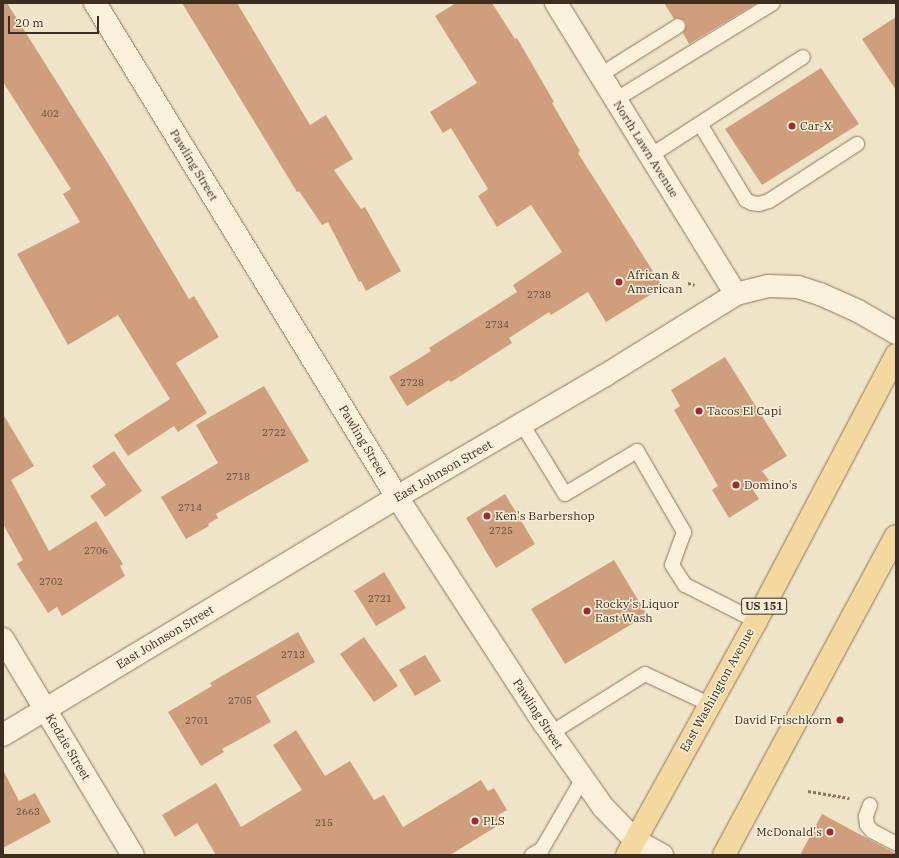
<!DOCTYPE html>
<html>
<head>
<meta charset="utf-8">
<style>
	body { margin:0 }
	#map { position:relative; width:899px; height:858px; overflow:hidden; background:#f0e4c8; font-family:"IBM Plex Serif",serif }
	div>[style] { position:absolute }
	.building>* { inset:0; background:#cf9f7d }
	.path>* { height:2.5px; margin-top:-1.25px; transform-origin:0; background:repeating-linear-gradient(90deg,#8d765c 0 3px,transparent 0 5px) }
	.roads { filter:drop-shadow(0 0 1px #8d765c) drop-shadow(0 0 1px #8d765c) }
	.service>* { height:14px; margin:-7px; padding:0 7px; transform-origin:7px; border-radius:7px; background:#faf1dc }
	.minor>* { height:22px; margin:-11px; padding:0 11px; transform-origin:11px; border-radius:11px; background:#faf1dc }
	.tertiary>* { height:22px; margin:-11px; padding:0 11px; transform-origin:11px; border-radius:11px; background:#faf1dc }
	.primary>* { height:22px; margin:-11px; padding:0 11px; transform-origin:11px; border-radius:11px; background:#f3d9a0 }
	.dots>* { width:11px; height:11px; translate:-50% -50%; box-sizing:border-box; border:2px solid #f7eed8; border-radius:50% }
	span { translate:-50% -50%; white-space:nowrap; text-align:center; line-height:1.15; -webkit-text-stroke:3px #f7eed8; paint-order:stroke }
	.number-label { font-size:10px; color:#624a37 }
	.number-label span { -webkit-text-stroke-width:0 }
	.shield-label span { padding:1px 3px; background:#f7eed8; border:1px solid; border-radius:3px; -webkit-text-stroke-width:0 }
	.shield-label { font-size:11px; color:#3d2e20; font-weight:700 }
	.poi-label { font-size:12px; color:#3d2e20 }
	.left { translate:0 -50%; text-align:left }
	.right { translate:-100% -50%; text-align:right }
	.street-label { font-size:12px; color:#3d2e20 }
	.frame { position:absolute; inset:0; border:4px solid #3d2e20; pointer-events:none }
	.scale { position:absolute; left:8px; top:16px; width:91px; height:18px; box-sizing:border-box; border:2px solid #3d2e20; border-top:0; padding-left:5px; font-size:12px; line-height:14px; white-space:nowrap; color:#3d2e20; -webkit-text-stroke:3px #f7eed8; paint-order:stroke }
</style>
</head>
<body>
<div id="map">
	<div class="building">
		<i style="clip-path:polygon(3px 3px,7px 3px,109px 165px,189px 299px,194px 296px,219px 337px,176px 363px,207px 413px,178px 432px,174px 426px,128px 456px,114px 435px,170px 399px,118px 315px,68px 345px,17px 254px,80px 222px,63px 194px,71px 189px,3px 82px)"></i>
		<i style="clip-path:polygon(182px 3px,237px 3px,310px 125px,326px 115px,353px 159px,334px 170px,361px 209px,365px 207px,401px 271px,366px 291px,361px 281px,359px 282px,328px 222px,322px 225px,299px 191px,297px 192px)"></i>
		<i style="clip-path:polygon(456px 3px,492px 3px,515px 39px,517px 38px,554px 102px,552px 103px,580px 151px,578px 153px,663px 287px,606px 322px,588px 292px,551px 315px,549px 312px,509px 338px,512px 343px,451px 382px,449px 380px,407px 406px,389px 377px,431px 351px,429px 348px,517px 292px,513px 285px,562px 252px,531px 205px,497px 227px,478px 196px,488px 189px,451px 128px,443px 133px,430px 112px,477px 83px,435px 16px)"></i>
		<i style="clip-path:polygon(664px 3px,757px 3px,689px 44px,683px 33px,686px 26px,685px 21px,678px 18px,674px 19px)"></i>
		<i style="clip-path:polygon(896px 17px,896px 90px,862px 39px)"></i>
		<i style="clip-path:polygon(821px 68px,859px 124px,762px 185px,725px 129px)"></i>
		<i style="clip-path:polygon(725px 357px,787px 456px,762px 471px,769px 480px,753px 490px,759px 499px,729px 518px,712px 490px,718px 486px,674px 410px,680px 406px,671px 390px)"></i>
		<i style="clip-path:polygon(264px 386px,309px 461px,216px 514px,218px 518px,208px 524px,209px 526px,186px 539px,161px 497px,218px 463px,196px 425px)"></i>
		<i style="clip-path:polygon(3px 414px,34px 466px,11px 480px,49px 551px,96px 521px,123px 564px,120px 566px,125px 576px,62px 616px,57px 607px,48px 613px,17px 564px,23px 560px,3px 524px)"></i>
		<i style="clip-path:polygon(114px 451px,142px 491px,105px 517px,90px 496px,106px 485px,92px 466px)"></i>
		<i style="clip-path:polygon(505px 494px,535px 544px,496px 568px,466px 518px)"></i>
		<i style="clip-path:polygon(614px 560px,647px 615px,565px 664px,531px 609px)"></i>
		<i style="clip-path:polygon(384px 572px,406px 608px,376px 626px,354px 591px)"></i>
		<i style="clip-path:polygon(298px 632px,315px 662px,256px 696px,271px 722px,222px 749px,224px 752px,201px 766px,168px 712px,212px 686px,210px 683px)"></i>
		<i style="clip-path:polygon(364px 637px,398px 686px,374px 702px,340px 654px)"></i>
		<i style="clip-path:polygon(425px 655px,441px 681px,415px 696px,399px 670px)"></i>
		<i style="clip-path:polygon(296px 730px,325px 776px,350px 761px,374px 800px,384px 795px,403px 827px,481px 780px,488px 791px,494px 788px,507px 810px,498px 815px,502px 823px,450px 855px,216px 855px,197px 823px,175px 837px,162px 815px,216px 783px,241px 827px,302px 790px,273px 745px)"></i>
		<i style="clip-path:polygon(3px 770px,19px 801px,35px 793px,51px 822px,3px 848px)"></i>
		<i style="clip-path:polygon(822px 814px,896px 854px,896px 855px,800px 855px)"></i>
	</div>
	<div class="path">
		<i style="left:688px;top:283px;width:7px;rotate:16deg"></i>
		<i style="left:808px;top:791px;width:42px;rotate:9.7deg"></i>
	</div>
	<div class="roads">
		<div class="service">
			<i style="left:600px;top:75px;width:92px;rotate:-32.1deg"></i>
			<i style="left:615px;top:100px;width:185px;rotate:-31.5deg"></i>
			<i style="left:700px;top:124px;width:89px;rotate:58.8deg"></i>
			<i style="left:746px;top:200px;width:7px;rotate:27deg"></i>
			<i style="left:752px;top:203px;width:7px;rotate:8deg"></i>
			<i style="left:759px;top:204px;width:10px;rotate:-17deg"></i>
			<i style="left:769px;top:201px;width:105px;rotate:-32.9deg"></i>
			<i style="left:650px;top:156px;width:182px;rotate:-32.9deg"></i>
			<i style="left:522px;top:424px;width:82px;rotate:58.4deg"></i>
			<i style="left:565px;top:494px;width:84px;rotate:-30.8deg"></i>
			<i style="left:637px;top:451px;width:94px;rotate:59.9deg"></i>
			<i style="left:684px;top:532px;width:35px;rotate:110deg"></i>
			<i style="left:672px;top:565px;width:24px;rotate:57deg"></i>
			<i style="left:685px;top:585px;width:80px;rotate:26.9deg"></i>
			<i style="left:551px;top:733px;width:111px;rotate:-32.1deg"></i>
			<i style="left:645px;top:674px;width:71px;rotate:25.1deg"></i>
			<i style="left:870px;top:805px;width:12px;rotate:110deg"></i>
			<i style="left:866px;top:816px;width:9px;rotate:84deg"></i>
			<i style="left:867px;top:825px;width:8px;rotate:50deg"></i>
			<i style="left:872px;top:831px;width:27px;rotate:28deg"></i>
			<i style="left:532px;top:855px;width:12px;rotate:-31deg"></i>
			<i style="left:542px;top:849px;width:80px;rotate:-59.9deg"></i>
		</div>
		<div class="minor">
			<i style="left:95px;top:3px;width:579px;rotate:58.56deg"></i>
			<i style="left:397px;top:497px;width:270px;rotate:57deg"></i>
			<i style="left:544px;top:723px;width:103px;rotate:54.9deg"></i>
			<i style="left:603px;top:807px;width:46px;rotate:45.9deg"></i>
			<i style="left:635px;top:840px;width:31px;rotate:29deg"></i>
			<i style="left:556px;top:3px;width:342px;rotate:58.3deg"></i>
			<i style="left:3px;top:639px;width:252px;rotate:59deg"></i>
		</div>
		<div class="tertiary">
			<i style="left:3px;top:735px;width:460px;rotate:-31.1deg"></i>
			<i style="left:397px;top:497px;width:240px;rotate:-30.3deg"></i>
			<i style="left:604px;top:376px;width:155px;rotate:-31.8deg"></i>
			<i style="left:736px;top:294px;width:33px;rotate:-14deg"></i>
			<i style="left:768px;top:286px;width:30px;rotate:2deg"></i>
			<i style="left:798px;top:287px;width:23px;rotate:18deg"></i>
			<i style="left:820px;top:294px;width:42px;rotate:24.1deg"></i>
			<i style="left:858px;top:311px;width:44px;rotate:30.1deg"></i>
		</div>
		<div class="primary">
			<i style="left:627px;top:855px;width:267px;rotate:-61.1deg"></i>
			<i style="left:756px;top:621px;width:301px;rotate:-62.2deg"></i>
			<i style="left:724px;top:855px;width:362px;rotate:-61.7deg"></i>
		</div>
	</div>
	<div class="dots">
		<i style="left:792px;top:126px;background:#9e2a2b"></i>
		<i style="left:619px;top:282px;background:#9e2a2b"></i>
		<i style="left:699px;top:411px;background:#9e2a2b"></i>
		<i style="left:736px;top:485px;background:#9e2a2b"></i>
		<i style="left:487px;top:516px;background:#9e2a2b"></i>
		<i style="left:587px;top:611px;background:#9e2a2b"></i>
		<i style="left:840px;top:720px;background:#9e2a2b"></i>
		<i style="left:475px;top:821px;background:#9e2a2b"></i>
		<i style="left:830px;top:832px;background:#9e2a2b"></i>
	</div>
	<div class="number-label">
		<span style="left:50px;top:114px">402</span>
		<span style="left:539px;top:295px">2738</span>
		<span style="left:497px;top:325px">2734</span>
		<span style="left:412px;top:383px">2728</span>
		<span style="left:274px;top:433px">2722</span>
		<span style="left:238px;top:477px">2718</span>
		<span style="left:190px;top:508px">2714</span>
		<span style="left:501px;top:531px">2725</span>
		<span style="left:96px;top:551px">2706</span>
		<span style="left:51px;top:582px">2702</span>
		<span style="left:380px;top:599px">2721</span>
		<span style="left:293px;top:655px">2713</span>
		<span style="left:240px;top:701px">2705</span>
		<span style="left:197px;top:721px">2701</span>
		<span style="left:28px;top:812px">2663</span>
		<span style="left:324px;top:823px">215</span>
	</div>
	<div class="shield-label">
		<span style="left:764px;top:606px">US 151</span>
	</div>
	<div class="poi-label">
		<span class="left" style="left:800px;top:126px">Car-X</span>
		<span class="left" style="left:627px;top:282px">African &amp;<br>American</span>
		<span class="left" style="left:707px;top:411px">Tacos El Capi</span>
		<span class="left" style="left:744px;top:485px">Domino's</span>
		<span class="left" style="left:495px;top:516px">Ken's Barbershop</span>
		<span class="left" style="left:595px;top:611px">Rocky's Liquor<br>East Wash</span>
		<span class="right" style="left:832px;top:720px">David Frischkorn</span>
		<span class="left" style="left:483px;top:821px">PLS</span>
		<span class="right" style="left:822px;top:832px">McDonald's</span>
	</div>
	<div class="street-label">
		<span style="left:646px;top:149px;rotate:58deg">North Lawn Avenue</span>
		<span style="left:194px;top:165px;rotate:59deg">Pawling Street</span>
		<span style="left:363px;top:441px;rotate:59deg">Pawling Street</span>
		<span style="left:443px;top:471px;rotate:-30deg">East Johnson Street</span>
		<span style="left:165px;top:637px;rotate:-31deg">East Johnson Street</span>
		<span style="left:717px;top:690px;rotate:-61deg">East Washington Avenue</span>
		<span style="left:538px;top:714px;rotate:57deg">Pawling Street</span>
		<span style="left:68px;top:747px;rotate:59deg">Kedzie Street</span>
	</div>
	<div class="frame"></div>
	<div class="scale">20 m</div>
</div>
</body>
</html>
